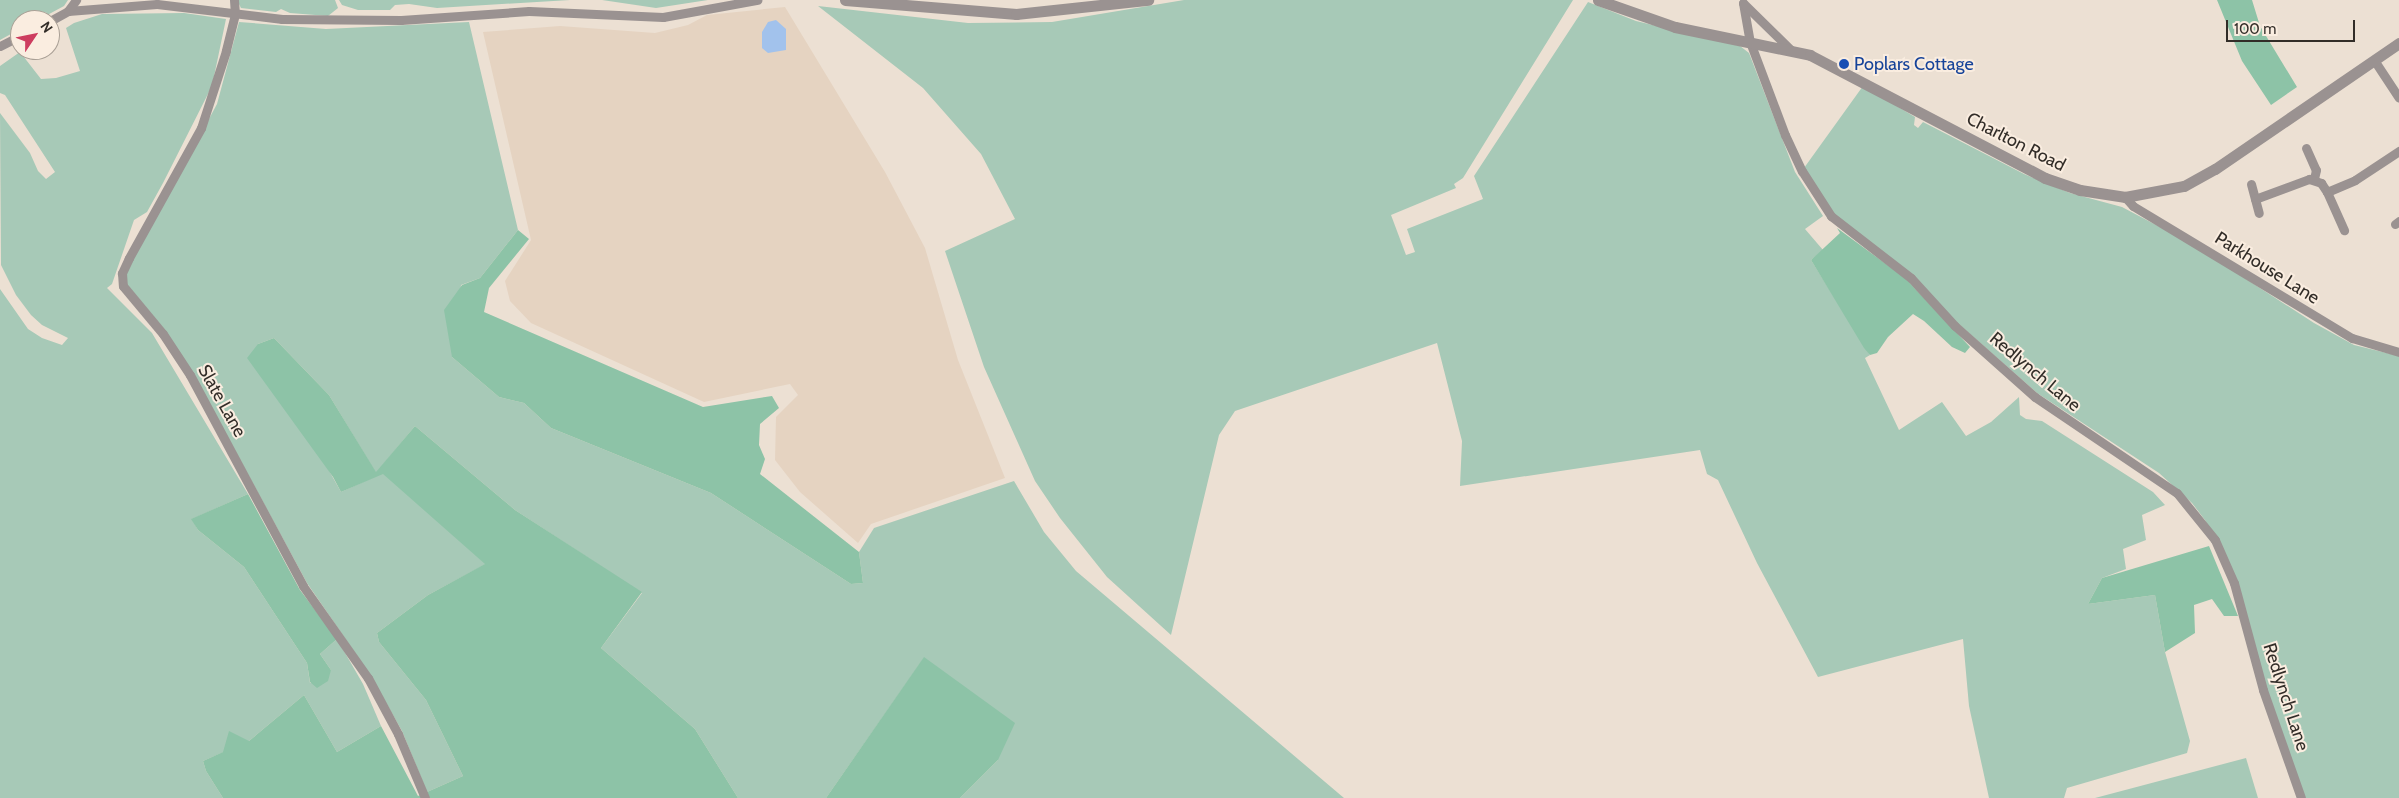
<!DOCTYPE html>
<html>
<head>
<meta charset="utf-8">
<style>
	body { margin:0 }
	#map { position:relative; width:2399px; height:798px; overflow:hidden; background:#ece0d3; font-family:Cabin,sans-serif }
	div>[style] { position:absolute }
	.built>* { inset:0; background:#e5d3c1 }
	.green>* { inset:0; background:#a7c9b7 }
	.forest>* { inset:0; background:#8dc3a7 }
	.water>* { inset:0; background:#a2c2ec }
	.minor>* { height:9px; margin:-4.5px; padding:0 4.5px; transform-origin:4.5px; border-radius:4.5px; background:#9a9291 }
	.tertiary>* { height:11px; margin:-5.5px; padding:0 5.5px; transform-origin:5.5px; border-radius:5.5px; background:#9a9291 }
	.dots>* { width:14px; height:14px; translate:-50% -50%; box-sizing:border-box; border:2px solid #faede0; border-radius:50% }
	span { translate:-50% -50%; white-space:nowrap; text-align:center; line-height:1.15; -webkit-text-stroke:4px #faede0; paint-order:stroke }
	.transit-label { font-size:18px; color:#164399 }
	.left { translate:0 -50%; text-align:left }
	.street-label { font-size:18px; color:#322d28 }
	.north { position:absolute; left:10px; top:10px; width:50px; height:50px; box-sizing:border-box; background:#faede0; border:1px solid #aaa096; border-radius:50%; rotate:56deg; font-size:14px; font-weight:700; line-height:20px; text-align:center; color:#322d28 }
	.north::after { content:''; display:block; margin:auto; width:18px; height:22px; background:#cd3d5f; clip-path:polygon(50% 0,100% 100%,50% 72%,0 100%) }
	.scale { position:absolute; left:2226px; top:20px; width:129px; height:22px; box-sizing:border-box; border:2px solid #322d28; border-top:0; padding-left:6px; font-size:15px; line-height:18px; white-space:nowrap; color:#322d28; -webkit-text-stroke:4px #faede0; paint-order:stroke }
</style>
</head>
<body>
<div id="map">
	<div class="built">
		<i style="clip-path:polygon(785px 7px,885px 172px,925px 248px,958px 360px,1005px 478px,871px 524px,858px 543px,800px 492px,775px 460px,776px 417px,798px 395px,790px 384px,704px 402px,531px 323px,510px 301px,505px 281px,531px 240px,483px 32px,560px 26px,655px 33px,688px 25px,707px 15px)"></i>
	</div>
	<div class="green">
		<i style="clip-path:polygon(0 0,68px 0,64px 6px,38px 20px,20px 20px,20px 29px,0 40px)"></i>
		<i style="clip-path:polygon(237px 0,335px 0,338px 8px,328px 16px,290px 13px,281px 9px,276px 12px,241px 8px)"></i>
		<i style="clip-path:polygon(339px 0,570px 0,437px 8px,409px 4px,395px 5px,390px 10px,358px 10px,342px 5px)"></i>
		<i style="clip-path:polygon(602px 0,708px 0,656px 8px)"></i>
		<i style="clip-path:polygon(1184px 0,1573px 0,1463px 178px,1454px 184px,1456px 188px,1391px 215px,1406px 255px,1415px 252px,1407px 229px,1483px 199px,1474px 176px,1588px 2px,1636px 21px,1740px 46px,1749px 53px,1795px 172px,1823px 216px,1805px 229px,1823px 250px,1811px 260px,1870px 355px,1865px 358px,1899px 430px,1942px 402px,1966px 436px,1991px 422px,2019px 397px,2020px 415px,2026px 419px,2042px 421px,2153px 492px,2165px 505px,2142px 515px,2146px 540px,2123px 549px,2126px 569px,2102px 578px,2088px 604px,2155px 595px,2165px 652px,2190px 741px,2187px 753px,2067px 788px,2064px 798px,1989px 798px,1969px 706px,1963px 639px,1818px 677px,1757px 563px,1718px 480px,1707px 474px,1700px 450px,1460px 486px,1462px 441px,1437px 343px,1235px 411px,1219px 435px,1171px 635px,1107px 577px,1060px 518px,1035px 481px,984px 367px,945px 251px,1015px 219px,981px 154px,923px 88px,818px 6px,968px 23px,1052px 22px)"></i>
		<i style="clip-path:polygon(184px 13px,226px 19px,212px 86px,163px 183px,147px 212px,134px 220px,112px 284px,107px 288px,152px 333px,248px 494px,192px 519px,198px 530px,244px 567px,307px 663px,310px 683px,331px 670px,320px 654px,337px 639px,363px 684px,381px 726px,337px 752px,304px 695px,249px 741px,203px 761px,206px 771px,223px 798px,0 798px,0 289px,28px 329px,42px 338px,62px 345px,68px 338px,42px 325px,31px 315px,16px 295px,1px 265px,0 113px,30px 153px,38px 171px,46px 179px,55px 172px,5px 95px,0 93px,0 66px,20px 52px,41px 79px,56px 78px,80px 71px,66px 28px,74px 23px,102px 14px)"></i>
		<i style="clip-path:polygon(239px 22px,326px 29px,469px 22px,518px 230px,480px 278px,461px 285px,452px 357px,499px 397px,524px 403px,551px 428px,711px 493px,851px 584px,863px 583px,859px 552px,874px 528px,1014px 481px,1044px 532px,1076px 571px,1344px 798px,960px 798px,998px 760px,924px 658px,826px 798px,738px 798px,695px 729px,601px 648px,642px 593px,515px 510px,415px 426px,376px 473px,329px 395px,274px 338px,258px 344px,341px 492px,383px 473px,486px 564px,428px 595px,377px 633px,379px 642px,426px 700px,463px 776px,427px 792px,402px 731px,371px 676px,307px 583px,193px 373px,127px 285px,126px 273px,217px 104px)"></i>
		<i style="clip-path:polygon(1863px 86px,1915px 117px,1914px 125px,1918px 128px,1923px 122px,2024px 174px,2070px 193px,2122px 207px,2192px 244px,2314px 323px,2354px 345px,2399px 356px,2399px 798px,2305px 798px,2266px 689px,2240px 591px,2205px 520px,2192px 503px,2159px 473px,2037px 393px,1835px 215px,1804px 168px)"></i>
		<i style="clip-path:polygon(2246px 758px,2258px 798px,2095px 798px)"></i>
	</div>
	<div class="forest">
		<i style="clip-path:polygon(2217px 0,2252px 0,2260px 26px,2297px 87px,2271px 105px,2242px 61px)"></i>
		<i style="clip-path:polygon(1837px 228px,1905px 278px,1970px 347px,1965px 353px,1952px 347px,1924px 321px,1913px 314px,1888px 337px,1877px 353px,1870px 355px,1864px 348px,1811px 260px,1840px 233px)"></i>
		<i style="clip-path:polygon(518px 230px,529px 239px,489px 288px,484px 312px,703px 407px,772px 396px,779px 408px,760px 424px,759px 445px,765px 459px,760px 474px,859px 552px,863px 583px,851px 584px,711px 493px,551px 428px,524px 403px,499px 397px,452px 357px,444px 310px,462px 285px,480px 278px)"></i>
		<i style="clip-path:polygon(274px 338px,329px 395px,376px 472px,415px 426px,515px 510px,642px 592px,601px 648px,695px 729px,738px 798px,223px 798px,206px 771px,203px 761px,223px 752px,229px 731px,249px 741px,304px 695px,337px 752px,381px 726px,418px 796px,463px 776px,426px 700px,379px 642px,377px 633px,428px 595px,485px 564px,383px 474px,341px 492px,333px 477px,247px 358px,258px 344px)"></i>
		<i style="clip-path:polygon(248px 494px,300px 590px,337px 639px,320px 654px,331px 670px,328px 681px,317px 688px,310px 682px,307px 663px,244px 567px,198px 530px,191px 519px)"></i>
		<i style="clip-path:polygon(2209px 546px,2238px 616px,2224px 616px,2212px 599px,2194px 605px,2195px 633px,2165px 652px,2155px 595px,2088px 604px,2102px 578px)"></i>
		<i style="clip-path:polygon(924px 657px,1015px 723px,998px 760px,960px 798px,826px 798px)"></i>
	</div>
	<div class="water">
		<i style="clip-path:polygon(776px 20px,786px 29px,786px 50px,768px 53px,762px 48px,762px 32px,768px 22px)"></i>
	</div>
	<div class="minor">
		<i style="left:234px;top:0;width:14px;rotate:86deg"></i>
		<i style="left:235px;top:14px;width:38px;rotate:104deg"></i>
		<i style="left:226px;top:51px;width:81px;rotate:108deg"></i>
		<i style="left:201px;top:128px;width:149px;rotate:119deg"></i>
		<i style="left:129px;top:258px;width:17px;rotate:115deg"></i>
		<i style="left:122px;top:273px;width:13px;rotate:86deg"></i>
		<i style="left:123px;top:286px;width:62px;rotate:50.2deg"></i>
		<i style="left:163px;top:334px;width:49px;rotate:56.6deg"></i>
		<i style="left:190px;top:375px;width:239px;rotate:61.8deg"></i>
		<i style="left:303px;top:586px;width:113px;rotate:54.8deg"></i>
		<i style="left:368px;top:678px;width:64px;rotate:61.8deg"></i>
		<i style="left:398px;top:734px;width:69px;rotate:67.1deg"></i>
		<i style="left:1743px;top:3px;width:40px;rotate:80deg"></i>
		<i style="left:1750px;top:42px;width:99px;rotate:69.4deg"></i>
		<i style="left:1785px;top:135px;width:40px;rotate:65deg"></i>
		<i style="left:1802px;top:171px;width:54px;rotate:57.2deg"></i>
		<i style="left:1831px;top:216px;width:101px;rotate:37.8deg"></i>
		<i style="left:1911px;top:278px;width:65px;rotate:47.5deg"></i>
		<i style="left:1955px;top:326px;width:107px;rotate:41.6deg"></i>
		<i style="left:2035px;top:397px;width:171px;rotate:34.1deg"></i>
		<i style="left:2177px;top:493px;width:60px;rotate:51deg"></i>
		<i style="left:2215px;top:540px;width:47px;rotate:66.2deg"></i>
		<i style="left:2234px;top:583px;width:111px;rotate:74.8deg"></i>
		<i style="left:2263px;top:690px;width:114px;rotate:70.6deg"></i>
		<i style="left:1743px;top:3px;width:67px;rotate:44.4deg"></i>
		<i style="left:68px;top:11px;width:89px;rotate:-4.5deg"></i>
		<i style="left:157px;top:4px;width:126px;rotate:6.8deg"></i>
		<i style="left:282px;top:19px;width:119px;rotate:0.5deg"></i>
		<i style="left:401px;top:20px;width:128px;rotate:-4deg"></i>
		<i style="left:529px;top:11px;width:134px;rotate:2.6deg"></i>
		<i style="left:663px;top:17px;width:96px;rotate:-10.3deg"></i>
		<i style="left:50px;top:21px;width:21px;rotate:-29deg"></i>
		<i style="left:68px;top:11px;width:14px;rotate:-54deg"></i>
		<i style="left:0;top:46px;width:22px;rotate:-27deg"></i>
		<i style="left:2374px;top:60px;width:45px;rotate:56.7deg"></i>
		<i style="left:2306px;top:148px;width:24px;rotate:66deg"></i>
		<i style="left:2316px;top:170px;width:9px;rotate:103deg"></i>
		<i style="left:2251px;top:184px;width:30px;rotate:75deg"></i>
		<i style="left:2327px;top:192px;width:42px;rotate:65.9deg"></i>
		<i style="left:2125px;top:197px;width:12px;rotate:48deg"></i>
		<i style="left:2133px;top:206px;width:256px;rotate:31.1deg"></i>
		<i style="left:2352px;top:338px;width:49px;rotate:16.6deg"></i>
		<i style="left:2255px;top:199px;width:58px;rotate:-20.3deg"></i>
		<i style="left:2309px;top:179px;width:13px;rotate:18deg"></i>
		<i style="left:2321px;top:183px;width:11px;rotate:56deg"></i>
		<i style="left:2327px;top:192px;width:30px;rotate:-23deg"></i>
		<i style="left:2355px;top:180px;width:53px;rotate:-33.4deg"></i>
		<i style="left:2395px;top:224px;width:5px;rotate:-37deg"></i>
	</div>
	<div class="tertiary">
		<i style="left:845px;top:0;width:172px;rotate:4.7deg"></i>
		<i style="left:1016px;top:14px;width:133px;rotate:-6.1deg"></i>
		<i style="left:1598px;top:0;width:82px;rotate:19.3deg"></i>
		<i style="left:1675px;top:27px;width:138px;rotate:11.7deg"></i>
		<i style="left:1810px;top:55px;width:265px;rotate:27.6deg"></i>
		<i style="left:2045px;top:178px;width:37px;rotate:19deg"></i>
		<i style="left:2080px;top:190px;width:46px;rotate:8.8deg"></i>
		<i style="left:2125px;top:197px;width:60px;rotate:-10.6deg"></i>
		<i style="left:2184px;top:186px;width:35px;rotate:-29deg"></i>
		<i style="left:2215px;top:169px;width:223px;rotate:-34.4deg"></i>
	</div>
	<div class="dots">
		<i style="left:1844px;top:64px;background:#1a4fb4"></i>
	</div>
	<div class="transit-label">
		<span class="left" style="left:1854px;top:64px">Poplars Cottage</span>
	</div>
	<div class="street-label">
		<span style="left:2016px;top:142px;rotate:27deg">Charlton Road</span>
		<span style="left:2267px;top:268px;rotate:32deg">Parkhouse Lane</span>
		<span style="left:2035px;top:372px;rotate:40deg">Redlynch Lane</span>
		<span style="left:222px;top:401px;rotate:61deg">Slate Lane</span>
		<span style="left:2286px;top:697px;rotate:72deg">Redlynch Lane</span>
	</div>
	<div class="north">N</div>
	<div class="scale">100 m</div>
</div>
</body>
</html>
